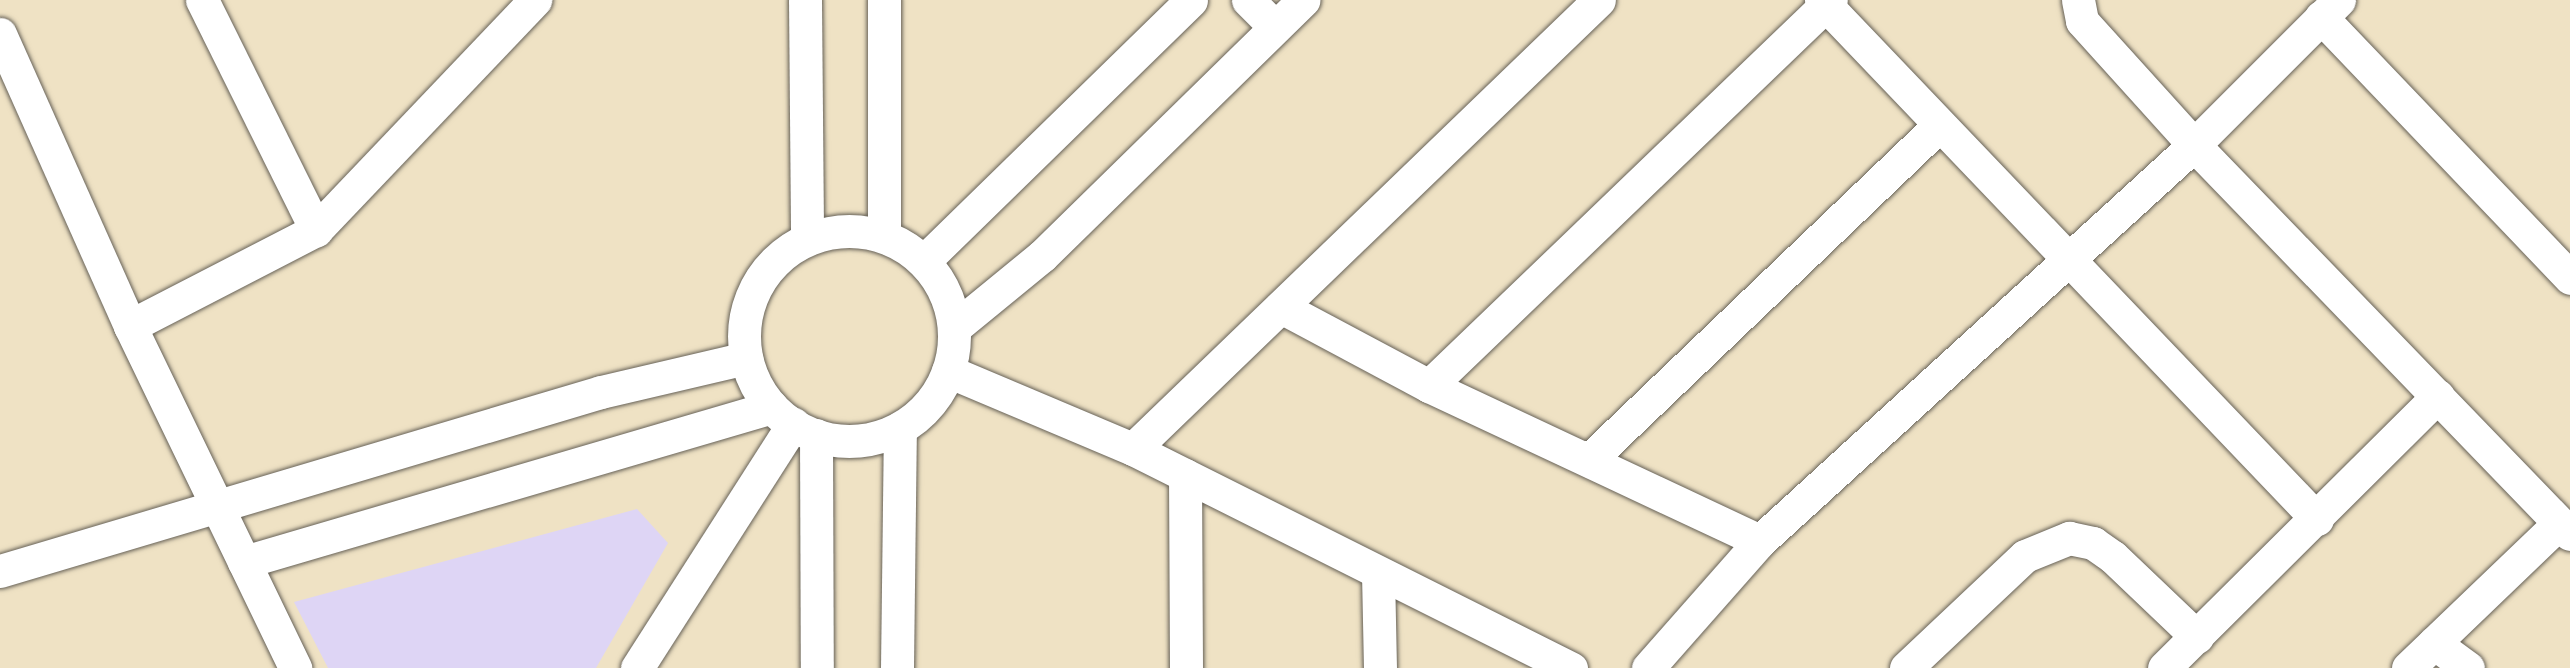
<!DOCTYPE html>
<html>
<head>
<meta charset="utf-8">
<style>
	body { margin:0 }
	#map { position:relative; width:2570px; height:668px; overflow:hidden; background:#efe2c4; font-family:"Comic Neue",sans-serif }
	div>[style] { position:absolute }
	.built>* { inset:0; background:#ded5f5 }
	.roads { filter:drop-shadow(0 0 2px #666157) drop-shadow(0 0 2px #666157) }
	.minor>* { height:33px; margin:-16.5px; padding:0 16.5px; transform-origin:16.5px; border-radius:16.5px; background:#fff }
	.minor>.ring { margin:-16.5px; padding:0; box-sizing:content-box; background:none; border:33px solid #fff; border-radius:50% }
	span { translate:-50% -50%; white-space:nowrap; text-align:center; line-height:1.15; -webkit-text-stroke:4.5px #fdfcf7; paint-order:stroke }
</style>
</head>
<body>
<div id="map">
	<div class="built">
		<i style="clip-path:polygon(637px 509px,668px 543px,596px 668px,328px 668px,294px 602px)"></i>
	</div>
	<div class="roads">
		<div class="minor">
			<i style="left:202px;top:0;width:257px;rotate:63.6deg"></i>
			<i style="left:805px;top:0;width:238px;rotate:89.5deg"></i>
			<i style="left:884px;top:0;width:236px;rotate:90deg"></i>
			<i style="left:1248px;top:0;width:38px;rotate:45deg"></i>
			<i style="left:1821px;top:0;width:718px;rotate:46.3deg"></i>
			<i style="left:2078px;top:0;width:21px;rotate:79deg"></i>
			<i style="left:2082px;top:21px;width:167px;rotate:47.9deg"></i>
			<i style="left:2194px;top:145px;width:541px;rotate:45.97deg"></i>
			<i style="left:2321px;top:17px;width:361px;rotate:46.3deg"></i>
			<i style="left:0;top:34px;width:320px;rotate:66deg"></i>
			<i style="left:130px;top:326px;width:380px;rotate:64.2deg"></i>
			<i class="ring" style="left:744px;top:231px;width:177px;height:177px"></i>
			<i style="left:924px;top:261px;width:373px;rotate:-44.3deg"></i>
			<i style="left:1281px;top:307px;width:168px;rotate:28.1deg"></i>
			<i style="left:1429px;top:386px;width:365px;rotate:25.1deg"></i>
			<i style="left:130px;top:326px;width:209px;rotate:-27.3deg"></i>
			<i style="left:316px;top:230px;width:318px;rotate:-46.4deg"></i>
			<i style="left:954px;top:328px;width:114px;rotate:-39.3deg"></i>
			<i style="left:1042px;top:256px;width:366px;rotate:-44.4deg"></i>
			<i style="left:948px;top:371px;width:201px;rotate:22.9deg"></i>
			<i style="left:1133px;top:449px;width:490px;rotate:26.6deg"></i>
			<i style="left:1429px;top:386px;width:557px;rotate:-43.84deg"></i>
			<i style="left:816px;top:435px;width:233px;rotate:89.8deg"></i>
			<i style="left:1133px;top:449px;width:647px;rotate:-43.94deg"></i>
			<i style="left:1589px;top:460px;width:484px;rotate:-43.7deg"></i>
			<i style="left:1185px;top:475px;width:193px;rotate:89.7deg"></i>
			<i style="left:244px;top:562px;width:550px;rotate:-16.36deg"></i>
			<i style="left:0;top:571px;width:627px;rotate:-16.59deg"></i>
			<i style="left:601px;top:392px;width:149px;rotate:-13.2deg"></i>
			<i style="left:1378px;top:573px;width:95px;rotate:88.8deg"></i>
			<i style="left:2434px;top:643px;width:42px;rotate:36.3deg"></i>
			<i style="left:637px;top:668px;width:290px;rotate:-57.4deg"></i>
			<i style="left:897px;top:668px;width:240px;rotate:-89.3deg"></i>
			<i style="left:1648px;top:668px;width:169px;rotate:-48.6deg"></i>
			<i style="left:1760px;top:541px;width:588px;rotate:-42.38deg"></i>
			<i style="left:2194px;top:145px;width:205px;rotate:-45deg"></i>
			<i style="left:1906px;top:668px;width:163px;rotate:-43.3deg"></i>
			<i style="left:2025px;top:556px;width:48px;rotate:-22.2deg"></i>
			<i style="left:2069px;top:538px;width:25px;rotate:12deg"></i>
			<i style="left:2093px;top:543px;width:24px;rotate:35deg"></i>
			<i style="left:2113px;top:557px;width:116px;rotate:43.6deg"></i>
			<i style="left:2164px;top:668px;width:386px;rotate:-44.8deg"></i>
			<i style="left:2408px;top:668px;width:209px;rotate:-43.8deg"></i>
		</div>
	</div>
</div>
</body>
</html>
